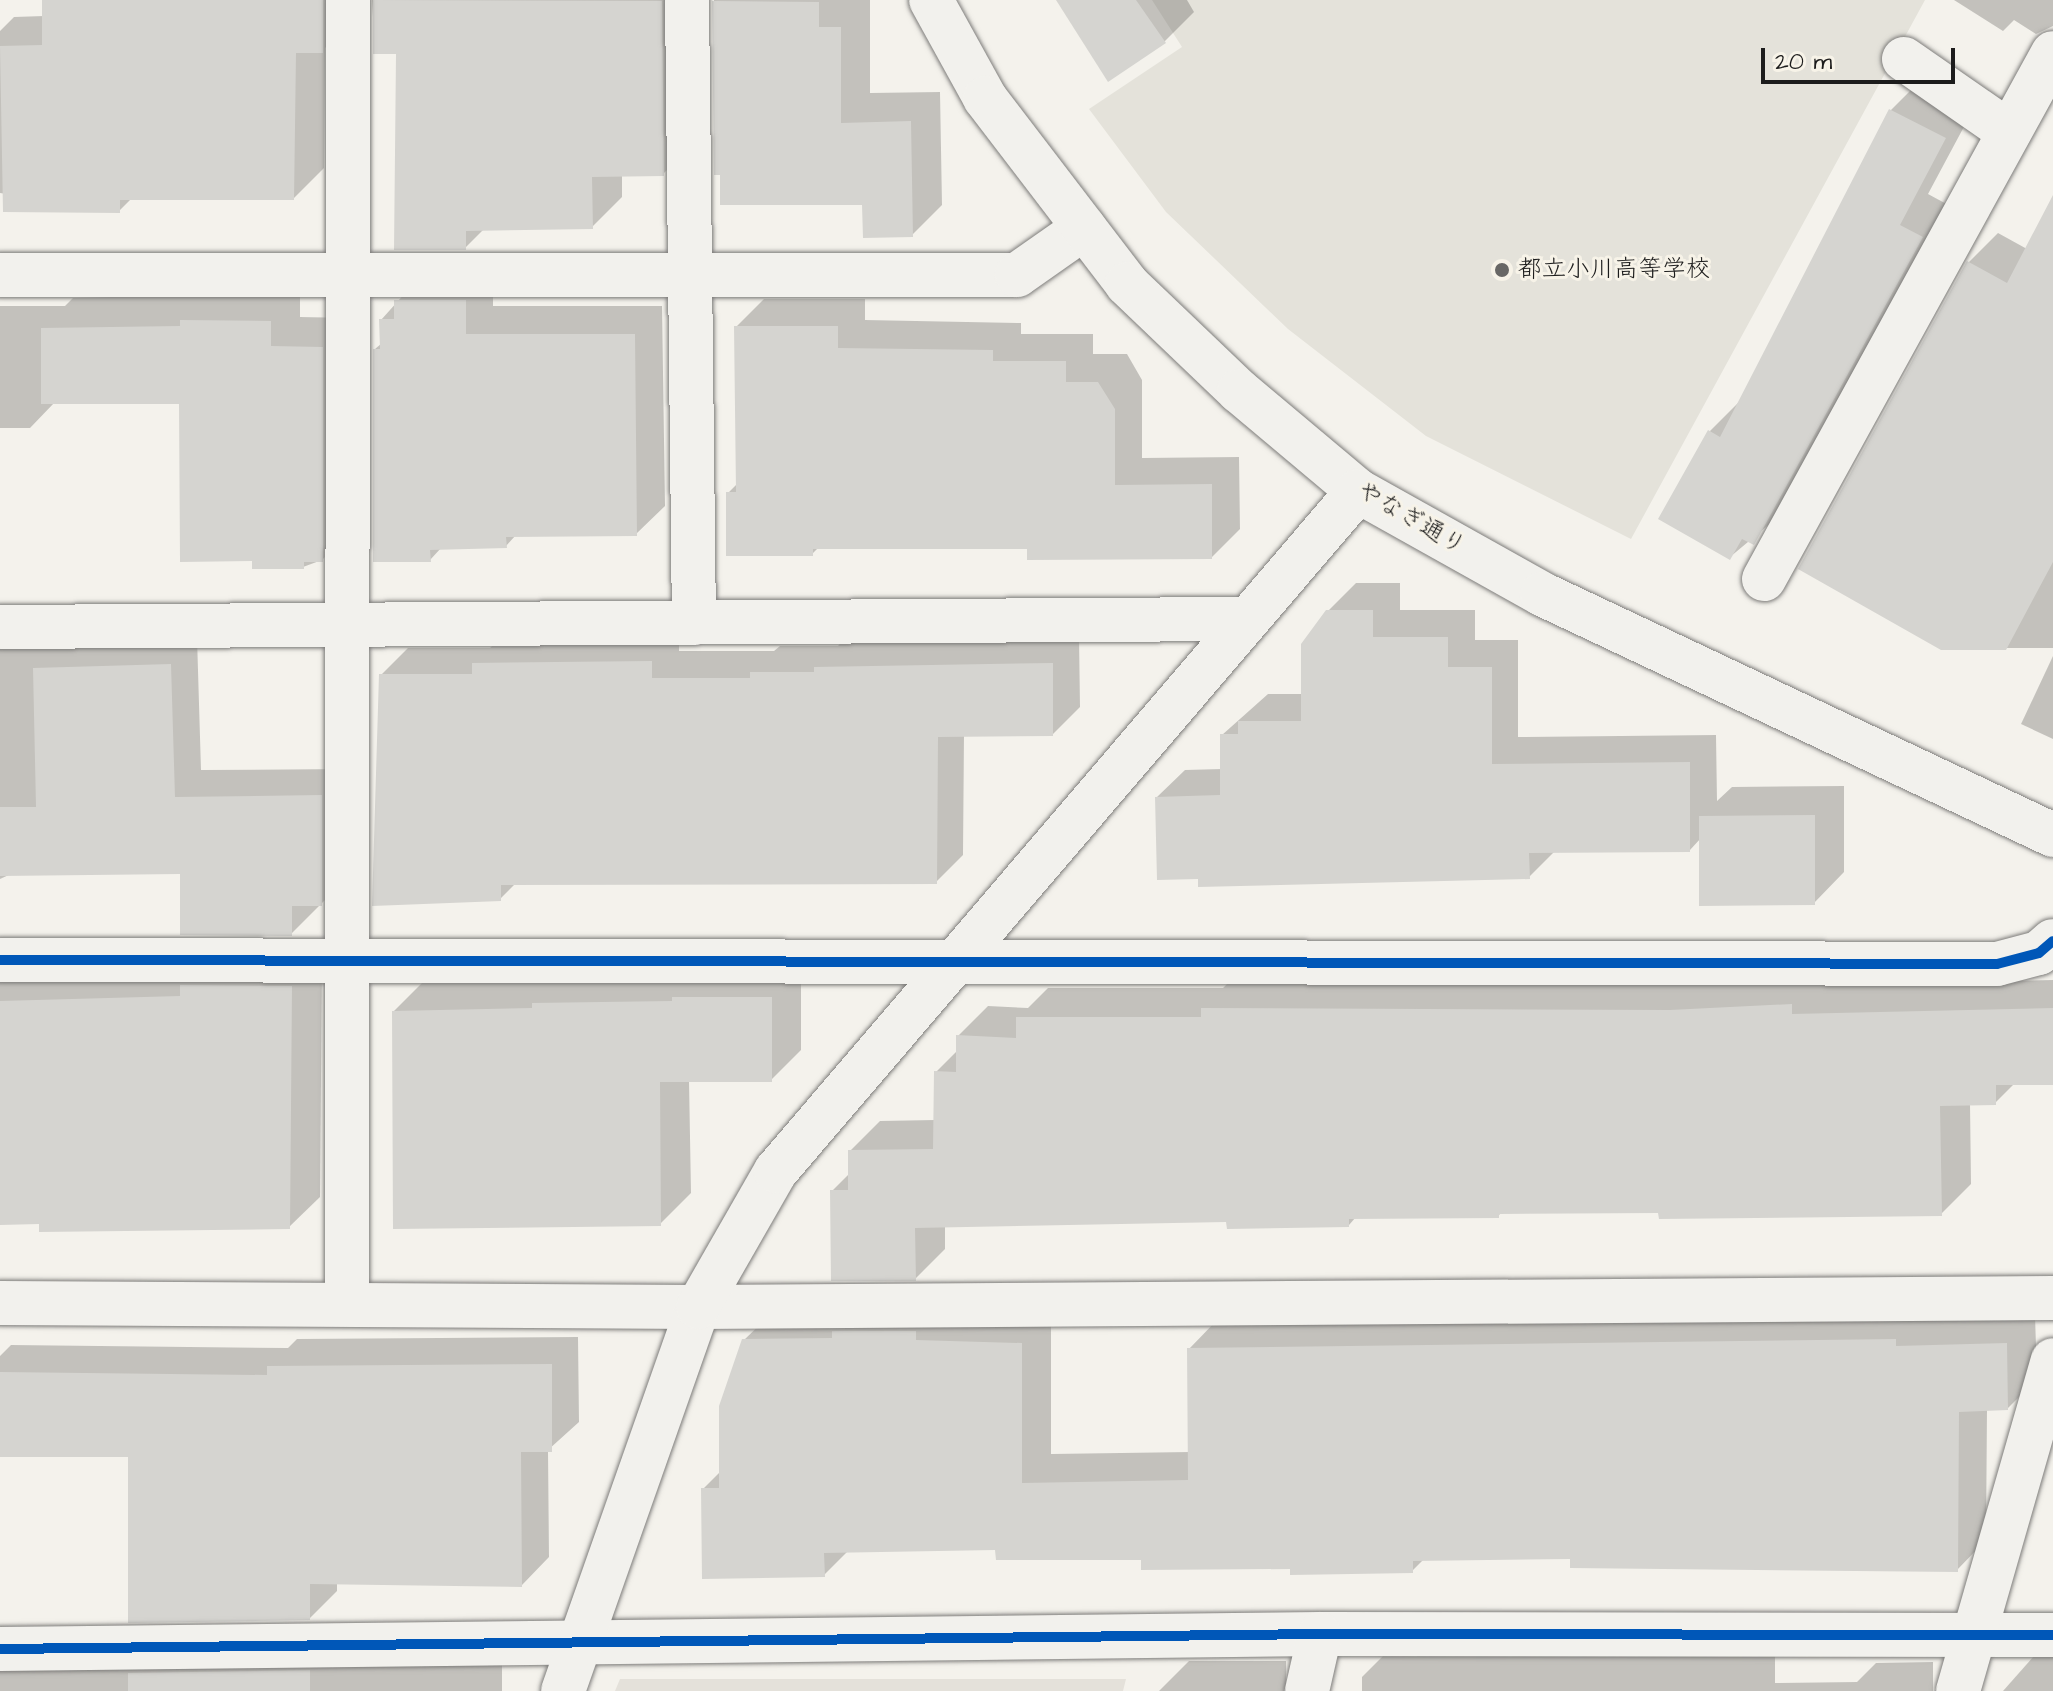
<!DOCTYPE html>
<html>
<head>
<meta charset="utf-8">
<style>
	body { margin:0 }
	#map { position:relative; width:2053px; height:1691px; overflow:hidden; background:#f4f2ec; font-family:"Architects Daughter","Klee One",sans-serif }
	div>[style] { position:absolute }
	.built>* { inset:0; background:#e4e2da }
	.green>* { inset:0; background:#e4e1da }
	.shadow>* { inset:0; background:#0003 }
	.building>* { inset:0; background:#d5d4d0 }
	.roads { filter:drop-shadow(0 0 2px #7d7c7a) drop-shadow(0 0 2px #7d7c7a) }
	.street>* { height:44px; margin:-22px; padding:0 22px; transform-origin:22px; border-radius:22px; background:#f2f1ed }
	.secondary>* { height:44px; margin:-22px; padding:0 22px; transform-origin:22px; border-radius:22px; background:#f2f1ed }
	.cycleway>* { height:10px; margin:-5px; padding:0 5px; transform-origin:5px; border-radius:5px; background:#0057b8 }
	.dots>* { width:22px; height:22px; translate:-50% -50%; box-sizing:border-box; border:4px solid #f7f3e8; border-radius:50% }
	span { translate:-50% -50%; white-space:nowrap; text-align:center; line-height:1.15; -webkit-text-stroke:6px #f7f3e8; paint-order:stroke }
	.poi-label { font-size:24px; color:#1c1c1c }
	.left { translate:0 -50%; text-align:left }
	.street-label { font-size:24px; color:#1c1c1c }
	.scale { position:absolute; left:1761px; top:48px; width:194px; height:36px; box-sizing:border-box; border:4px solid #1c1c1c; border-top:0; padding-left:10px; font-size:24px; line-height:28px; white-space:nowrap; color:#1c1c1c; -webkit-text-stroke:6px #f7f3e8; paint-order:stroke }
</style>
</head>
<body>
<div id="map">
	<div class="built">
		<i style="clip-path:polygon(1152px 0,1925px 0,1631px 539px,1426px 436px,1288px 329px,1166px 212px,1089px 109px,1182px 47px)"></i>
	</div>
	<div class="green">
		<i style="clip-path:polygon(620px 1679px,1126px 1679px,1123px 1691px,615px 1691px)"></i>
	</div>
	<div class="shadow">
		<i style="clip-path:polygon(44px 0,352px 0,352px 21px,325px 48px,324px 168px,294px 198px,132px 198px,119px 211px,0 193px,0 31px,14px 17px,44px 16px)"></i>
		<i style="clip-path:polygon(372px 0,691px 0,693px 144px,663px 174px,622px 175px,622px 197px,592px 227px,484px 229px,465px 248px,398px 52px,375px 52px)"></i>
		<i style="clip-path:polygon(714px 0,870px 0,870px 93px,940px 92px,942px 205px,912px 235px,864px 203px,716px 173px)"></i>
		<i style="clip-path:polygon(1059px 0,1187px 0,1194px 12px,1164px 42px)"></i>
		<i style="clip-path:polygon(1954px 0,2053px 0,2053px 26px,2036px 34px,2014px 20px,2003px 31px)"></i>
		<i style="clip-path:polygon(1921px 80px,1974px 108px,1928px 194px,1952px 207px,1784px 512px,1730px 557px,1710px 431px,1741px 400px,1891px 110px)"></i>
		<i style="clip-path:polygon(2053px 200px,2053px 648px,1942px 648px,1969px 262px,1998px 233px,2027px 249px)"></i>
		<i style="clip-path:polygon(424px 272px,493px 272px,493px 306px,662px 306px,665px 506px,636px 534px,516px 535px,506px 546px,442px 547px,430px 560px,375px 349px,382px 343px,381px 320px)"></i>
		<i style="clip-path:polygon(300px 292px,300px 317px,352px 318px,352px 530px,322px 560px,303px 567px,254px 559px,181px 402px,55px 402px,30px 428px,0 428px,0 306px,65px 306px,73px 298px)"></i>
		<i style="clip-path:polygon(764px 299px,865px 299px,865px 320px,1021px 323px,1021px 334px,1093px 334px,1093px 354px,1127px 354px,1142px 380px,1142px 458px,1239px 457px,1240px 529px,1212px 557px,1029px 547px,819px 547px,812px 554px,728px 493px,738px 483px,736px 327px)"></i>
		<i style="clip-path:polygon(1356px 583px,1400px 583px,1400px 610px,1475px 610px,1475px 640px,1518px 640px,1518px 737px,1716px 735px,1717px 801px,1732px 787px,1844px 786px,1844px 872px,1814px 903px,1701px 838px,1690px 850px,1555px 851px,1529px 877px,1200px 877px,1157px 797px,1185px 770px,1222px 769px,1222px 735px,1268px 694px,1303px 694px,1328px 611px)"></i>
		<i style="clip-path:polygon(679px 635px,679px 651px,774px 651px,780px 646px,838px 646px,843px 640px,1079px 636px,1080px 707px,1053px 734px,964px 735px,963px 855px,936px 882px,516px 883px,500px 899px,381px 675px,408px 648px,490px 648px,501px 637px)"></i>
		<i style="clip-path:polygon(197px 637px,201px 770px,349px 769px,349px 876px,291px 934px,182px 872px,11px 874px,0 879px,0 644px)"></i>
		<i style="clip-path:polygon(2053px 656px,2053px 739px,2021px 724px)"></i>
		<i style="clip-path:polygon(322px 956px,320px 1197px,289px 1227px,0 1223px,0 972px)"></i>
		<i style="clip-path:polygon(801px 967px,801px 1050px,771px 1080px,689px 1080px,691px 1193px,660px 1224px,394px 1011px,424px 981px)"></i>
		<i style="clip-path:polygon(1233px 978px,1821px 985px,2053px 980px,2053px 1083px,2015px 1083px,1995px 1103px,1970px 1103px,1971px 1184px,1941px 1214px,1502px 1212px,1498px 1216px,1356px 1217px,1349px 1225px,1228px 1220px,945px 1225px,945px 1249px,915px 1279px,832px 1191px,850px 1173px,850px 1151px,880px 1121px,935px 1120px,936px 1072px,958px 1050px,958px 1036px,988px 1006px,1028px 1008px,1048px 988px,1223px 988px)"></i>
		<i style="clip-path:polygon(774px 1311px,1051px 1315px,1051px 1454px,1190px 1452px,1189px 1349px,1218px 1319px,2035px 1315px,2037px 1379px,2008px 1408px,1987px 1409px,1986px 1540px,1957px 1570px,1572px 1557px,1424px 1559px,1412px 1571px,997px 1548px,848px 1551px,824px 1575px,703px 1489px,721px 1471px,744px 1340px)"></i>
		<i style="clip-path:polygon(578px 1337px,579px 1422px,548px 1450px,549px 1557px,522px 1585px,337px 1583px,337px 1591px,310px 1618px,130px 1455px,0 1455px,0 1356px,11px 1345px,288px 1348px,297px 1339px)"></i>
		<i style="clip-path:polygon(1392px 1647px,1775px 1654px,1775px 1683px,1857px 1682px,1876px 1663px,1933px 1662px,1933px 1691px,1362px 1691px,1362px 1677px)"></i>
		<i style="clip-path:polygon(502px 1656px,502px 1691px,0 1691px,0 1658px)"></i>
		<i style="clip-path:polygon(2034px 1656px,2053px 1656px,2053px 1691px,2003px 1691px)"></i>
		<i style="clip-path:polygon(1189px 1661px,1286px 1661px,1286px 1691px,1159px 1691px)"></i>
	</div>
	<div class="building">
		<i style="clip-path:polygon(42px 0,323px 0,323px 53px,296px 53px,294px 200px,120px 200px,120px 213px,3px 212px,0 46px,42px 45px)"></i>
		<i style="clip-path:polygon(373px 0,662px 1px,664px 176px,592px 177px,593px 229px,466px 231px,466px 250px,394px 250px,396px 54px,373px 54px)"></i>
		<i style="clip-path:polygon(1056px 0,1136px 0,1166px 43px,1108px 82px)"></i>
		<i style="clip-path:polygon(712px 1px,819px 2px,819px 27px,841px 27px,841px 123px,911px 121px,913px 237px,863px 238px,862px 205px,720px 205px,720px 175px,714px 175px)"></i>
		<i style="clip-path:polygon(1889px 109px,1946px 138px,1900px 225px,1923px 237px,1754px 545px,1742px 539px,1730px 560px,1658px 519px,1708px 430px,1720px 437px)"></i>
		<i style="clip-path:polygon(2053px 195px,2053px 562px,2006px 650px,1941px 650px,1798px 569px,1967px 261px,2007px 283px)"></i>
		<i style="clip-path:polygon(394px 300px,466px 300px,466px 334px,635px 334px,637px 536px,506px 537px,507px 548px,430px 550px,431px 562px,373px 562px,373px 349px,380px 349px,379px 319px,394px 319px)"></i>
		<i style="clip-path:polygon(180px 320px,271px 321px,271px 346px,323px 347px,323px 562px,304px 562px,304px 569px,252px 569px,252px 561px,180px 562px,179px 404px,41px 404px,41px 328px,180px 326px)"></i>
		<i style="clip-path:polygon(734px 326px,838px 326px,838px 348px,993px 350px,993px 361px,1066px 361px,1066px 382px,1098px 382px,1115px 409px,1115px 485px,1212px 484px,1212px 559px,1027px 560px,1027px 549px,813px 549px,813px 556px,726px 556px,726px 492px,736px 492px)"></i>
		<i style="clip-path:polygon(1326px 610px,1373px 610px,1373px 637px,1448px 637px,1448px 667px,1492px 667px,1492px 764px,1690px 762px,1690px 852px,1529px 853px,1530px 879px,1198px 887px,1198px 879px,1157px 880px,1155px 797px,1220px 795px,1220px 734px,1238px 734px,1238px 721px,1301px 721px,1301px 644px)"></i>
		<i style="clip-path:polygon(652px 661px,652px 678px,750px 678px,750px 672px,814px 672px,814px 667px,1053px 663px,1053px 736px,938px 737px,937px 884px,501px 885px,501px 901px,372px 906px,379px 674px,472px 674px,472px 663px)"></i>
		<i style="clip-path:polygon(171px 664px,175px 797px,322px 795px,322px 906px,292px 906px,292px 936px,180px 935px,180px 874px,0 876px,0 807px,36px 807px,33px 668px)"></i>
		<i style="clip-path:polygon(1815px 815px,1815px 905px,1699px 906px,1699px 816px)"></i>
		<i style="clip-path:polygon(180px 985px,292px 986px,290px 1229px,39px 1232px,39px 1224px,0 1225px,0 1001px,180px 996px)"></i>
		<i style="clip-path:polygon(672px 997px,772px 997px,772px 1082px,660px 1082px,661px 1226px,393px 1229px,392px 1011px,532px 1008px,532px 1003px,672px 1001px)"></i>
		<i style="clip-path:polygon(1792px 1004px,1792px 1014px,2053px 1008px,2053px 1085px,1996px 1085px,1996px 1105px,1940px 1106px,1942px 1216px,1659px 1219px,1658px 1213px,1499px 1214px,1499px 1218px,1349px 1219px,1349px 1227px,1227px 1229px,1226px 1222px,915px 1228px,916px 1281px,831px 1281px,830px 1190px,848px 1190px,848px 1150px,933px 1149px,934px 1071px,956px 1072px,956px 1035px,1016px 1038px,1016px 1017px,1201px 1017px,1201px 1008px,1670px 1010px)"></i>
		<i style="clip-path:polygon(832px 1331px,916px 1331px,916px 1340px,1022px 1343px,1022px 1483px,1188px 1480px,1187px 1348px,1896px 1339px,1896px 1346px,2007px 1343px,2008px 1410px,1959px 1412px,1958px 1572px,1570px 1568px,1570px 1559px,1413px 1561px,1413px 1573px,1290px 1575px,1290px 1569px,1141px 1570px,1141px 1560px,996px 1560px,995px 1550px,824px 1553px,825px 1577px,702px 1579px,701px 1488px,719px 1488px,719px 1406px,742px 1339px,832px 1338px)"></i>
		<i style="clip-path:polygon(552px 1364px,552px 1452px,521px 1452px,522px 1587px,310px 1584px,310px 1620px,128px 1623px,128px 1457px,0 1457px,0 1372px,267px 1375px,267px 1366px)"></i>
		<i style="clip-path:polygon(310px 1670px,310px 1691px,128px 1691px,128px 1673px)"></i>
	</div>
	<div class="roads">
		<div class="street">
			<i style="left:687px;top:0;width:623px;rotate:89.36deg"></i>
			<i style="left:1904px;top:59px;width:128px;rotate:34.8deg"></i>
			<i style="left:0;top:275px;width:1017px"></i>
			<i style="left:1017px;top:275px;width:82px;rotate:-35deg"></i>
			<i style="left:1764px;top:579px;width:600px;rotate:-61.21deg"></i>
			<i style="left:0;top:627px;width:1246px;rotate:-0.37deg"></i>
			<i style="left:0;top:960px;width:1997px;rotate:0.11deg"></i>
			<i style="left:1997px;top:964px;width:43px;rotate:-14.7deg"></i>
			<i style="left:2039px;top:953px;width:18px;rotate:-41deg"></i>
			<i style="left:347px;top:1303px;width:1303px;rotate:-89.96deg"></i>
			<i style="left:698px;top:1307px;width:1355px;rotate:-0.38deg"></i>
			<i style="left:0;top:1649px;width:1320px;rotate:-0.65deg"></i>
			<i style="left:1320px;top:1634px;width:733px;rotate:0.08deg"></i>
			<i style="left:1307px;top:1691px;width:58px;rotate:-77.2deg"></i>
			<i style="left:1958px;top:1691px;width:344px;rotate:-74deg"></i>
		</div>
		<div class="secondary">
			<i style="left:931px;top:0;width:112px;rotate:61.1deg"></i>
			<i style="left:985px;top:98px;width:234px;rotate:52.6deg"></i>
			<i style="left:1127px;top:284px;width:155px;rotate:43.7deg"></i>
			<i style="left:1239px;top:391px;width:155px;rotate:40deg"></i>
			<i style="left:1358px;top:491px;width:211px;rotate:29.2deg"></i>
			<i style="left:1542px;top:594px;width:565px;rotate:25.25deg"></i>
			<i style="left:0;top:1303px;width:698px;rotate:0.33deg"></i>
			<i style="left:563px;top:1691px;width:407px;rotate:-70.6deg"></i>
			<i style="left:698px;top:1307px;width:157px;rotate:-60.2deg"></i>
			<i style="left:776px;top:1171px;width:895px;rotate:-49.44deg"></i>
		</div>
	</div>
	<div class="cycleway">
		<i style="left:0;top:960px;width:1997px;rotate:0.11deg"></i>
		<i style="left:1997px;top:964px;width:43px;rotate:-14.7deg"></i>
		<i style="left:2039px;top:953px;width:18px;rotate:-41deg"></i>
		<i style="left:0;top:1649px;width:1320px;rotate:-0.65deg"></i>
		<i style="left:1320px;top:1634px;width:733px;rotate:0.08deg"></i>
	</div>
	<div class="dots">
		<i style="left:1502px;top:270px;background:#686765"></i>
	</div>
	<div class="poi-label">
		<span class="left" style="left:1518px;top:270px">都立小川高等学校</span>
	</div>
	<div class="street-label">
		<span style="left:1411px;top:519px;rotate:30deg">やなぎ通り</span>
	</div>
	<div class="scale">20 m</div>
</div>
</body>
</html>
